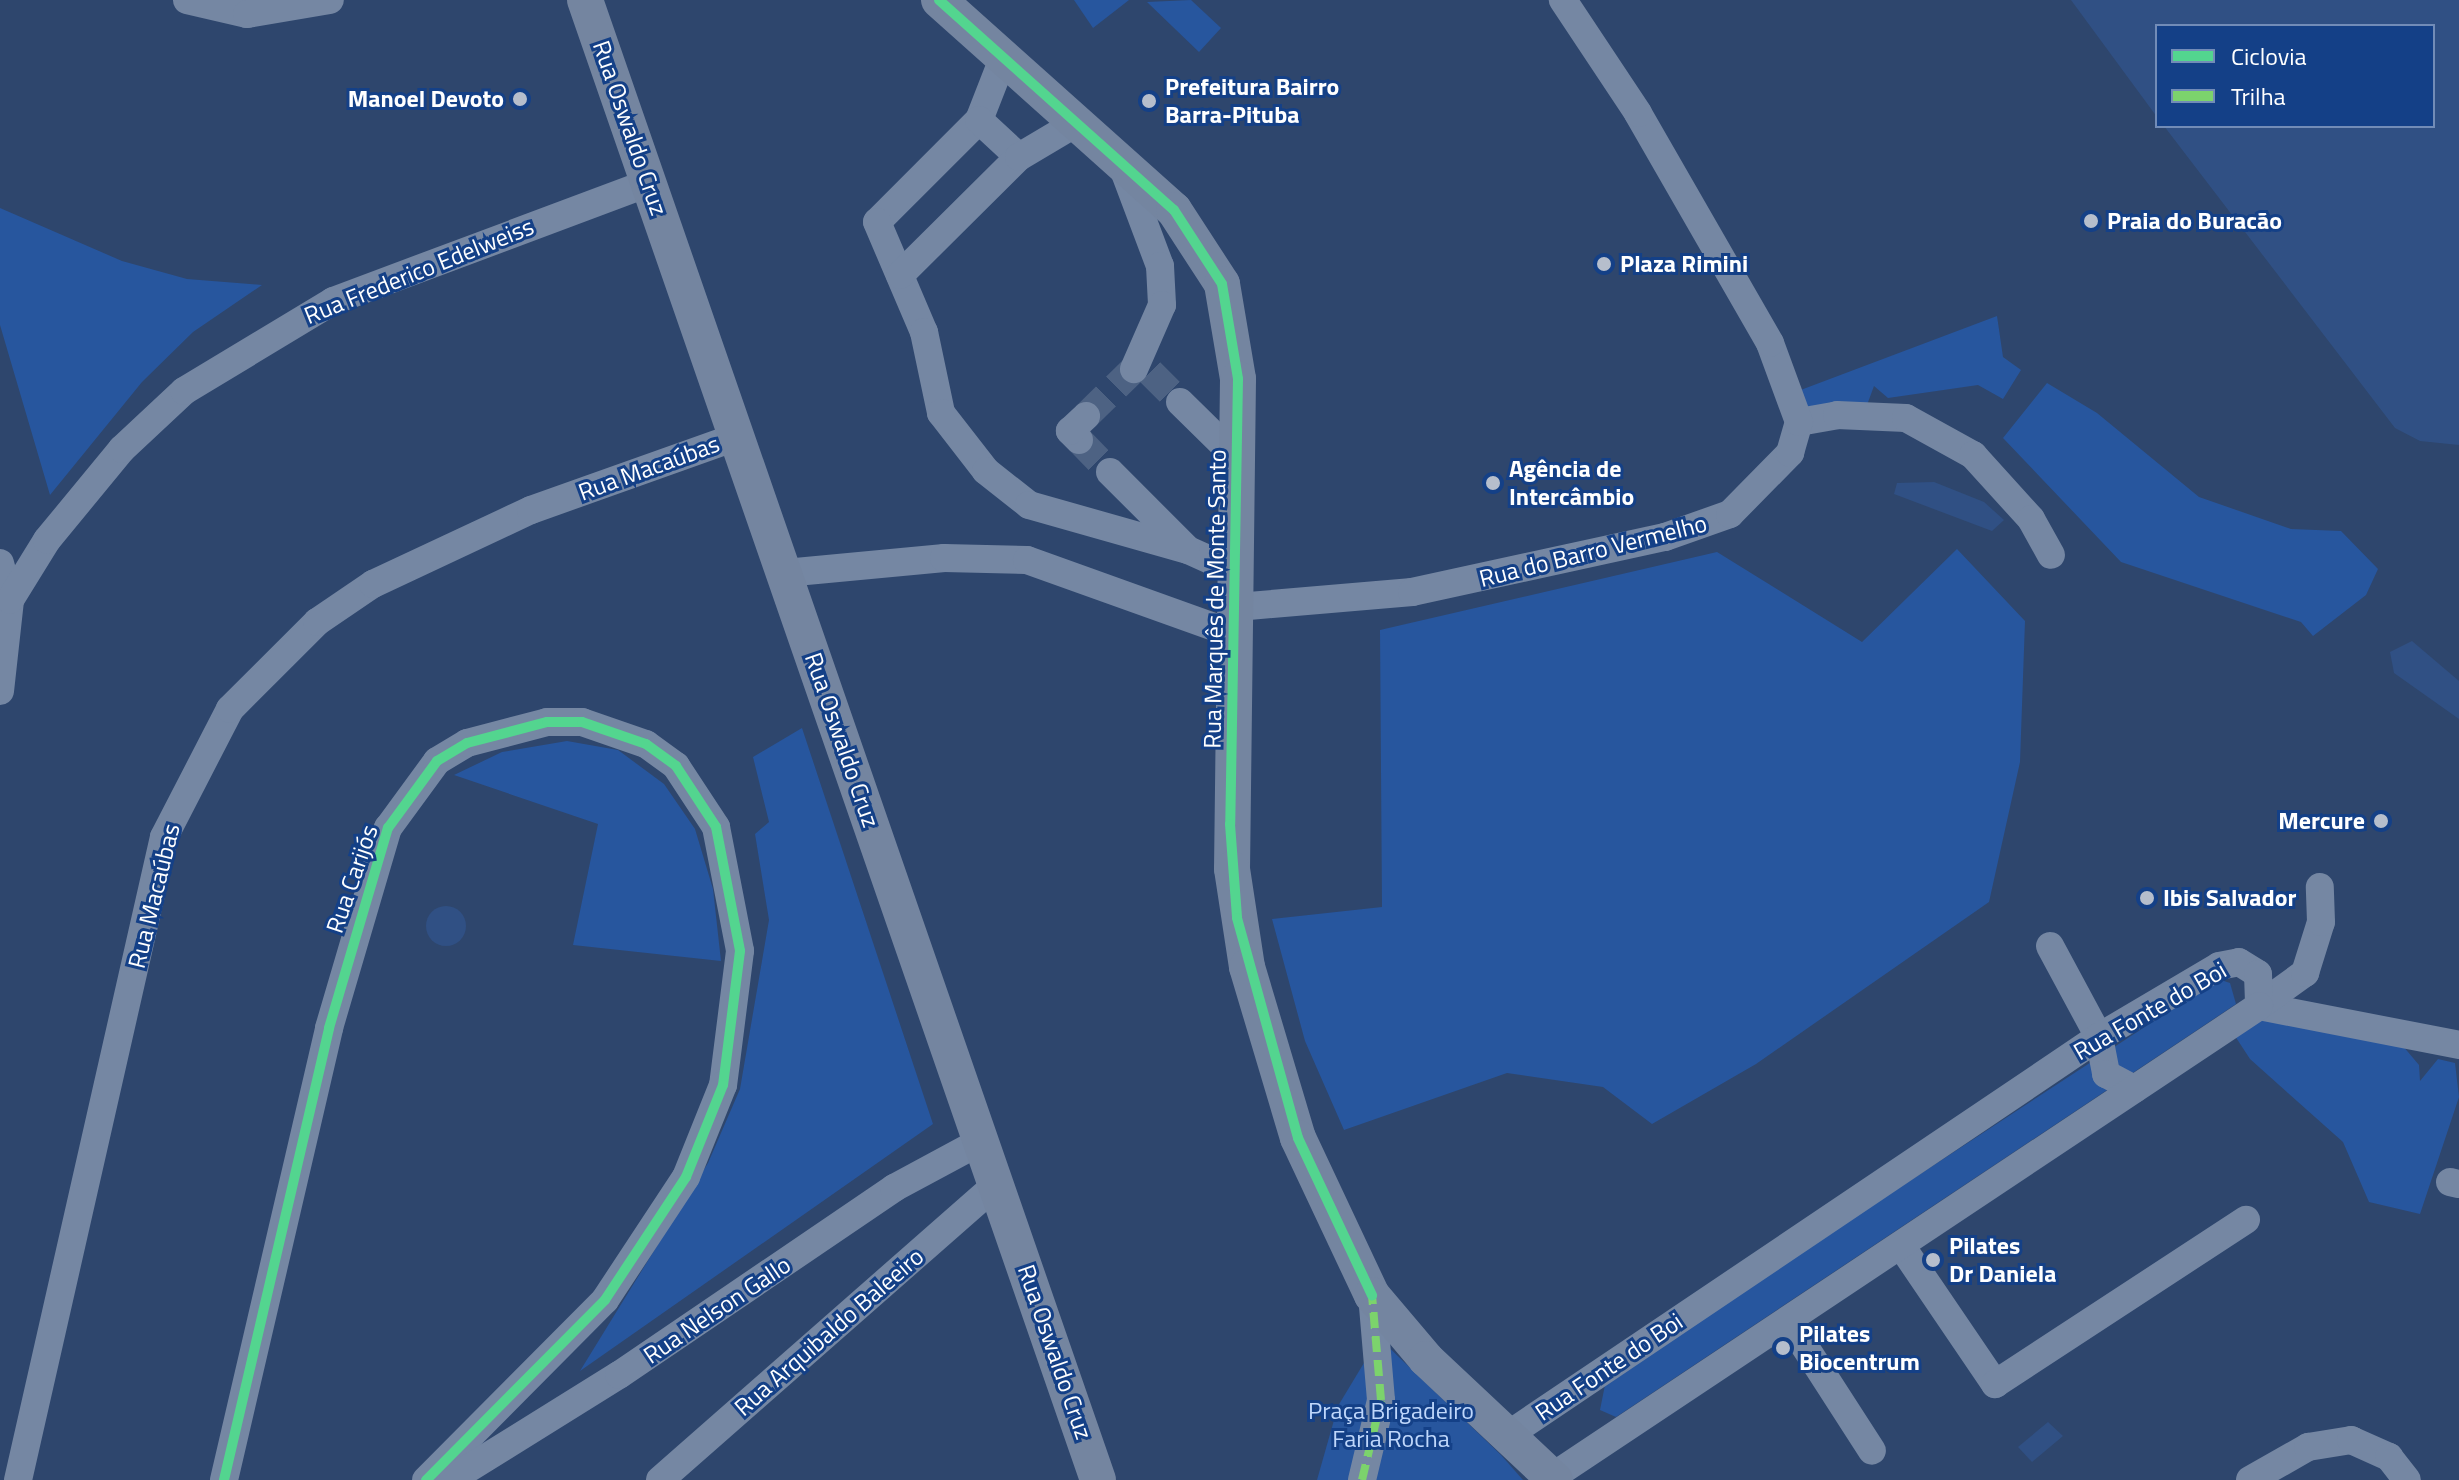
<!DOCTYPE html>
<html>
<head>
<meta charset="utf-8">
<style>
	body { margin:0 }
	#map { position:relative; width:2459px; height:1480px; overflow:hidden; background:#2e466d; font-family:"Titillium Web",sans-serif }
	div>[style] { position:absolute }
	.green>* { inset:0; background:#27569e }
	.water>* { inset:0; background:#305084 }
	.round { border-radius:50% }
	.minor-tunnel>* { height:28px; margin-top:-14px; transform-origin:0; background:repeating-linear-gradient(90deg,#4d6283 0 28px,transparent 0 42px) }
	.minor>* { height:28px; margin:-14px; padding:0 14px; transform-origin:14px; border-radius:14px; background:#7587a3 }
	.major>* { height:36px; margin:-18px; padding:0 18px; transform-origin:18px; border-radius:18px; background:#7485a0 }
	.quiet>* { height:8px; margin-top:-4px; transform-origin:0; background:repeating-linear-gradient(90deg,#7cd36c 0 16px,transparent 0 24px) }
	.cycleway>* { height:10px; margin:-5px; padding:0 5px; transform-origin:5px; border-radius:5px; background:#53d58f }
	.dots>* { width:22px; height:22px; translate:-50% -50%; box-sizing:border-box; border:4px solid #144087; border-radius:50% }
	span { translate:-50% -50%; white-space:nowrap; text-align:center; line-height:1.15; -webkit-text-stroke:6px #144087; paint-order:stroke }
	.poi-label { font-size:24px; color:#fff; font-weight:700 }
	.left { translate:0 -50%; text-align:left }
	.right { translate:-100% -50%; text-align:right }
	.street-label { font-size:24px; color:#fff }
	.park-label { font-size:24px; color:#bfd7fb }
	.legend { position:absolute; left:2155px; top:24px; width:280px; height:104px; box-sizing:border-box; background:#144087; border:2px solid #728cb7; margin:0; padding:10px 14px; list-style:none; font-size:24px; color:#fff }
	.legend li { display:flex; align-items:center; gap:16px; height:40px }
	.legend b { width:40px; border:2px solid #728cb7 }
</style>
</head>
<body>
<div id="map">
	<div class="green">
		<i style="clip-path:polygon(1074px 0,1129px 0,1093px 28px)"></i>
		<i style="clip-path:polygon(1191px 0,1221px 28px,1199px 52px,1147px 2px)"></i>
		<i style="clip-path:polygon(0 208px,122px 261px,187px 279px,262px 285px,193px 332px,142px 382px,50px 495px,0 325px)"></i>
		<i style="clip-path:polygon(1997px 316px,2003px 357px,2021px 370px,2003px 399px,1978px 385px,1888px 398px,1874px 386px,1867px 405px,1805px 411px,1798px 391px)"></i>
		<i style="clip-path:polygon(2047px 383px,2097px 413px,2199px 497px,2291px 529px,2341px 531px,2378px 569px,2366px 595px,2313px 636px,2301px 622px,2121px 562px,2003px 438px)"></i>
		<i style="clip-path:polygon(1957px 549px,2025px 621px,2020px 762px,1989px 902px,1756px 1064px,1652px 1124px,1603px 1087px,1507px 1073px,1344px 1130px,1305px 1041px,1272px 919px,1382px 907px,1380px 630px,1717px 552px,1862px 642px)"></i>
		<i style="clip-path:polygon(802px 728px,933px 1124px,580px 1371px,708px 1163px,740px 1089px,769px 920px,755px 834px,769px 822px,753px 757px)"></i>
		<i style="clip-path:polygon(567px 741px,618px 750px,664px 784px,695px 829px,713px 889px,721px 961px,573px 945px,598px 824px,454px 775px,502px 752px)"></i>
		<i style="clip-path:polygon(2218px 979px,2230px 983px,2236px 1004px,1616px 1417px,1600px 1410px,1606px 1380px)"></i>
		<i style="clip-path:polygon(2262px 1018px,2397px 1039px,2419px 1065px,2420px 1081px,2438px 1059px,2455px 1063px,2459px 1097px,2420px 1214px,2369px 1202px,2343px 1142px,2250px 1059px,2235px 1036px)"></i>
		<i style="clip-path:polygon(1379px 1338px,1501px 1455px,1523px 1480px,1317px 1480px,1338px 1406px)"></i>
	</div>
	<div class="water">
		<i style="clip-path:polygon(2071px 0,2459px 0,2459px 445px,2420px 441px,2395px 428px,2164px 126px,2433px 126px,2433px 26px,2157px 26px,2157px 117px)"></i>
		<i style="clip-path:polygon(1934px 482px,1984px 502px,2004px 520px,1992px 531px,1894px 494px,1897px 483px)"></i>
		<i style="clip-path:polygon(2412px 641px,2459px 681px,2459px 719px,2394px 673px,2390px 652px)"></i>
		<i class="round" style="left:426px;top:906px;width:40px;height:40px"></i>
		<i style="clip-path:polygon(2048px 1422px,2063px 1436px,2032px 1462px,2018px 1447px)"></i>
	</div>
	<div class="minor-tunnel">
		<i style="left:1150px;top:372px;width:42px;rotate:45deg"></i>
		<i style="left:1086px;top:416px;width:67px;rotate:-44.4deg"></i>
		<i style="left:1079px;top:440px;width:45px;rotate:45.9deg"></i>
	</div>
	<div class="minor">
		<i style="left:187px;top:0;width:62px;rotate:13.1deg"></i>
		<i style="left:247px;top:14px;width:84px;rotate:-9.6deg"></i>
		<i style="left:1004px;top:56px;width:69px;rotate:111.3deg"></i>
		<i style="left:979px;top:120px;width:144px;rotate:135deg"></i>
		<i style="left:877px;top:222px;width:120px;rotate:66.9deg"></i>
		<i style="left:924px;top:332px;width:83px;rotate:78.1deg"></i>
		<i style="left:941px;top:413px;width:73px;rotate:52.2deg"></i>
		<i style="left:986px;top:471px;width:55px;rotate:38.3deg"></i>
		<i style="left:1029px;top:505px;width:165px;rotate:15.8deg"></i>
		<i style="left:1188px;top:550px;width:54px;rotate:24.2deg"></i>
		<i style="left:979px;top:120px;width:54px;rotate:42.8deg"></i>
		<i style="left:1122px;top:165px;width:108px;rotate:69.4deg"></i>
		<i style="left:1160px;top:266px;width:39px;rotate:87deg"></i>
		<i style="left:1162px;top:305px;width:70px;rotate:113.6deg"></i>
		<i style="left:900px;top:275px;width:168px;rotate:-44.8deg"></i>
		<i style="left:1019px;top:157px;width:69px;rotate:-30.7deg"></i>
		<i style="left:1180px;top:402px;width:81px;rotate:44.5deg"></i>
		<i style="left:1799px;top:422px;width:39px;rotate:-10deg"></i>
		<i style="left:1837px;top:415px;width:69px;rotate:2.5deg"></i>
		<i style="left:1906px;top:418px;width:77px;rotate:28.9deg"></i>
		<i style="left:1973px;top:455px;width:86px;rotate:47.8deg"></i>
		<i style="left:2031px;top:519px;width:41px;rotate:60.9deg"></i>
		<i style="left:1079px;top:440px;width:13px;rotate:-135deg"></i>
		<i style="left:1070px;top:431px;width:22px;rotate:-43deg"></i>
		<i style="left:1110px;top:472px;width:107px;rotate:45deg"></i>
		<i style="left:0;top:563px;width:38px;rotate:75deg"></i>
		<i style="left:785px;top:573px;width:160px;rotate:-5.4deg"></i>
		<i style="left:944px;top:558px;width:83px;rotate:1.4deg"></i>
		<i style="left:1027px;top:560px;width:222px;rotate:19.7deg"></i>
		<i style="left:1237px;top:607px;width:176px;rotate:-4.9deg"></i>
		<i style="left:1412px;top:592px;width:259px;rotate:-12.3deg"></i>
		<i style="left:1665px;top:537px;width:69px;rotate:-19.5deg"></i>
		<i style="left:1730px;top:514px;width:86px;rotate:-45.5deg"></i>
		<i style="left:1790px;top:453px;width:32px;rotate:-74deg"></i>
		<i style="left:1799px;top:422px;width:84px;rotate:-110.2deg"></i>
		<i style="left:1770px;top:343px;width:265px;rotate:-119.9deg"></i>
		<i style="left:1638px;top:113px;width:136px;rotate:-123.6deg"></i>
		<i style="left:0;top:691px;width:92px;rotate:-83.7deg"></i>
		<i style="left:10px;top:600px;width:70px;rotate:-58.3deg"></i>
		<i style="left:47px;top:540px;width:118px;rotate:-50.5deg"></i>
		<i style="left:122px;top:449px;width:85px;rotate:-43.1deg"></i>
		<i style="left:184px;top:391px;width:174px;rotate:-31.1deg"></i>
		<i style="left:333px;top:301px;width:337px;rotate:-20.5deg"></i>
		<i style="left:2050px;top:946px;width:103px;rotate:61.7deg"></i>
		<i style="left:2099px;top:1037px;width:38px;rotate:79deg"></i>
		<i style="left:2106px;top:1074px;width:32px;rotate:28deg"></i>
		<i style="left:2259px;top:1006px;width:204px;rotate:11deg"></i>
		<i style="left:2259px;top:1006px;width:57px;rotate:-35.7deg"></i>
		<i style="left:2305px;top:973px;width:53px;rotate:-72.6deg"></i>
		<i style="left:2321px;top:922px;width:35px;rotate:-92deg"></i>
		<i style="left:2450px;top:1182px;width:9px;rotate:13deg"></i>
		<i style="left:1902px;top:1247px;width:166px;rotate:55.8deg"></i>
		<i style="left:1995px;top:1384px;width:300px;rotate:-33.2deg"></i>
		<i style="left:1789px;top:1322px;width:153px;rotate:57.2deg"></i>
		<i style="left:1511px;top:1433px;width:709px;rotate:-33.96deg"></i>
		<i style="left:2099px;top:1037px;width:139px;rotate:-30.6deg"></i>
		<i style="left:2219px;top:966px;width:20px;rotate:-11deg"></i>
		<i style="left:2239px;top:962px;width:22px;rotate:32deg"></i>
		<i style="left:2258px;top:974px;width:32px;rotate:88deg"></i>
		<i style="left:2259px;top:1006px;width:850px;rotate:146.33deg"></i>
		<i style="left:18px;top:1480px;width:659px;rotate:-77.21deg"></i>
		<i style="left:164px;top:837px;width:144px;rotate:-62.7deg"></i>
		<i style="left:230px;top:709px;width:123px;rotate:-45deg"></i>
		<i style="left:317px;top:622px;width:68px;rotate:-34.2deg"></i>
		<i style="left:373px;top:584px;width:174px;rotate:-25.1deg"></i>
		<i style="left:531px;top:510px;width:221px;rotate:-19.6deg"></i>
		<i style="left:224px;top:1480px;width:464px;rotate:-76.9deg"></i>
		<i style="left:329px;top:1028px;width:209px;rotate:-73.6deg"></i>
		<i style="left:388px;top:828px;width:83px;rotate:-53.8deg"></i>
		<i style="left:437px;top:761px;width:35px;rotate:-31deg"></i>
		<i style="left:467px;top:743px;width:83px;rotate:-14.7deg"></i>
		<i style="left:547px;top:722px;width:35px"></i>
		<i style="left:582px;top:722px;width:68px;rotate:19deg"></i>
		<i style="left:646px;top:744px;width:37px;rotate:36deg"></i>
		<i style="left:676px;top:766px;width:73px;rotate:56.7deg"></i>
		<i style="left:716px;top:827px;width:126px;rotate:79deg"></i>
		<i style="left:740px;top:951px;width:135px;rotate:97.2deg"></i>
		<i style="left:723px;top:1085px;width:99px;rotate:111.9deg"></i>
		<i style="left:686px;top:1177px;width:147px;rotate:123.4deg"></i>
		<i style="left:605px;top:1300px;width:254px;rotate:134.8deg"></i>
		<i style="left:450px;top:1480px;width:199px;rotate:-31.9deg"></i>
		<i style="left:619px;top:1375px;width:333px;rotate:-34.2deg"></i>
		<i style="left:894px;top:1188px;width:101px;rotate:-28.3deg"></i>
		<i style="left:660px;top:1480px;width:450px;rotate:-41.3deg"></i>
		<i style="left:1362px;top:1480px;width:82px;rotate:-76.6deg"></i>
		<i style="left:1381px;top:1400px;width:105px;rotate:-94.9deg"></i>
		<i style="left:2250px;top:1480px;width:67px;rotate:-29.6deg"></i>
		<i style="left:2308px;top:1447px;width:44px;rotate:-9.2deg"></i>
		<i style="left:2351px;top:1440px;width:42px;rotate:24.1deg"></i>
		<i style="left:2389px;top:1457px;width:29px;rotate:52deg"></i>
	</div>
	<div class="major">
		<i style="left:585px;top:0;width:1566px;rotate:70.88deg"></i>
		<i style="left:939px;top:0;width:315px;rotate:41.8deg"></i>
		<i style="left:1174px;top:210px;width:88px;rotate:57deg"></i>
		<i style="left:1222px;top:284px;width:96px;rotate:80.4deg"></i>
		<i style="left:1238px;top:379px;width:490px;rotate:90.7deg"></i>
		<i style="left:1232px;top:869px;width:99px;rotate:81.3deg"></i>
		<i style="left:1247px;top:967px;width:178px;rotate:73.4deg"></i>
		<i style="left:1298px;top:1138px;width:174px;rotate:64.8deg"></i>
		<i style="left:1372px;top:1295px;width:84px;rotate:49.8deg"></i>
		<i style="left:1426px;top:1359px;width:177px;rotate:43.2deg"></i>
	</div>
	<div class="quiet">
		<i style="left:1362px;top:1480px;width:82px;rotate:-76.6deg"></i>
		<i style="left:1381px;top:1400px;width:105px;rotate:-94.9deg"></i>
	</div>
	<div class="cycleway">
		<i style="left:939px;top:0;width:315px;rotate:41.8deg"></i>
		<i style="left:1174px;top:210px;width:88px;rotate:57deg"></i>
		<i style="left:1222px;top:284px;width:96px;rotate:80.4deg"></i>
		<i style="left:1238px;top:379px;width:445px;rotate:91deg"></i>
		<i style="left:1230px;top:824px;width:94px;rotate:85.7deg"></i>
		<i style="left:1237px;top:918px;width:228px;rotate:74.5deg"></i>
		<i style="left:1298px;top:1138px;width:174px;rotate:64.8deg"></i>
		<i style="left:224px;top:1480px;width:464px;rotate:-76.9deg"></i>
		<i style="left:329px;top:1028px;width:209px;rotate:-73.6deg"></i>
		<i style="left:388px;top:828px;width:83px;rotate:-53.8deg"></i>
		<i style="left:437px;top:761px;width:35px;rotate:-31deg"></i>
		<i style="left:467px;top:743px;width:83px;rotate:-14.7deg"></i>
		<i style="left:547px;top:722px;width:35px"></i>
		<i style="left:582px;top:722px;width:68px;rotate:19deg"></i>
		<i style="left:646px;top:744px;width:37px;rotate:36deg"></i>
		<i style="left:676px;top:766px;width:73px;rotate:56.7deg"></i>
		<i style="left:716px;top:827px;width:126px;rotate:79deg"></i>
		<i style="left:740px;top:951px;width:135px;rotate:97.2deg"></i>
		<i style="left:723px;top:1085px;width:99px;rotate:111.9deg"></i>
		<i style="left:686px;top:1177px;width:147px;rotate:123.4deg"></i>
		<i style="left:605px;top:1300px;width:254px;rotate:134.8deg"></i>
	</div>
	<div class="dots">
		<i style="left:520px;top:99px;background:#b6becc"></i>
		<i style="left:1149px;top:101px;background:#b6becc"></i>
		<i style="left:2091px;top:221px;background:#b6becc"></i>
		<i style="left:1604px;top:264px;background:#b6becc"></i>
		<i style="left:1493px;top:483px;background:#b6becc"></i>
		<i style="left:2381px;top:821px;background:#b6becc"></i>
		<i style="left:2147px;top:898px;background:#b6becc"></i>
		<i style="left:1933px;top:1260px;background:#b6becc"></i>
		<i style="left:1783px;top:1348px;background:#b6becc"></i>
	</div>
	<div class="poi-label">
		<span class="left" style="left:1165px;top:101px">Prefeitura Bairro<br>Barra-Pituba</span>
		<span class="right" style="left:504px;top:99px">Manoel Devoto</span>
		<span class="left" style="left:2107px;top:221px">Praia do Buracão</span>
		<span class="left" style="left:1620px;top:264px">Plaza Rimini</span>
		<span class="left" style="left:1509px;top:483px">Agência de<br>Intercâmbio</span>
		<span class="right" style="left:2365px;top:821px">Mercure</span>
		<span class="left" style="left:2163px;top:898px">Ibis Salvador</span>
		<span class="left" style="left:1949px;top:1260px">Pilates<br>Dr Daniela</span>
		<span class="left" style="left:1799px;top:1348px">Pilates<br>Biocentrum</span>
	</div>
	<div class="street-label">
		<span style="left:630px;top:128px;rotate:71deg">Rua Oswaldo Cruz</span>
		<span style="left:419px;top:271px;rotate:-22deg">Rua Frederico Edelweiss</span>
		<span style="left:649px;top:468px;rotate:-20deg">Rua Macaúbas</span>
		<span style="left:1593px;top:551px;rotate:-14deg">Rua do Barro Vermelho</span>
		<span style="left:1215px;top:599px;rotate:-89deg">Rua Marquês de Monte Santo</span>
		<span style="left:842px;top:740px;rotate:71deg">Rua Oswaldo Cruz</span>
		<span style="left:352px;top:879px;rotate:-71deg">Rua Carijós</span>
		<span style="left:154px;top:896px;rotate:-76deg">Rua Macaúbas</span>
		<span style="left:2150px;top:1011px;rotate:-30deg">Rua Fonte do Boi</span>
		<span style="left:717px;top:1310px;rotate:-34deg">Rua Nelson Gallo</span>
		<span style="left:829px;top:1332px;rotate:-41deg">Rua Arquibaldo Baleeiro</span>
		<span style="left:1055px;top:1352px;rotate:71deg">Rua Oswaldo Cruz</span>
		<span style="left:1609px;top:1367px;rotate:-34deg">Rua Fonte do Boi</span>
	</div>
	<div class="park-label">
		<span style="left:1391px;top:1425px">Praça Brigadeiro<br>Faria Rocha</span>
	</div>
	<ul class="legend">
	<li><b style="height:10px;background:#53d58f"></b>Ciclovia</li>
	<li><b style="height:10px;background:#7cd36c"></b>Trilha</li>
	</ul>
</div>
</body>
</html>
